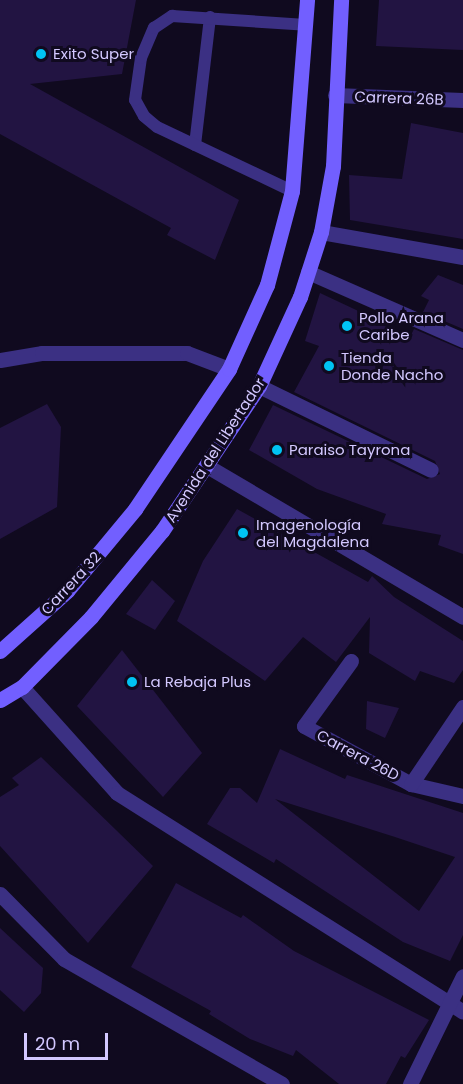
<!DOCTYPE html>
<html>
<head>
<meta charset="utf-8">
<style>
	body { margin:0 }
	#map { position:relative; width:463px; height:1084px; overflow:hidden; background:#100a1f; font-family:Poppins,sans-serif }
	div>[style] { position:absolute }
	.building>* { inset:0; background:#221442 }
	.service>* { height:12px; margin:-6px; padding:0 6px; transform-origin:6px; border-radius:6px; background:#3b3083 }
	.minor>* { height:15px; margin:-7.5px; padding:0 7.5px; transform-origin:7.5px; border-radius:7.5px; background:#3b3083 }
	.secondary>* { height:15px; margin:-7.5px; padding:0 7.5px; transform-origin:7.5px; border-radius:7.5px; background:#725fff }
	.dots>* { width:16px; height:16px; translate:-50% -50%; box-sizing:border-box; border:3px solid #100a1f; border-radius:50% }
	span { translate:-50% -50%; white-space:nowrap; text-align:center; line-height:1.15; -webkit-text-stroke:6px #100a1f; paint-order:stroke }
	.poi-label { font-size:15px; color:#d3c8ff }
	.left { translate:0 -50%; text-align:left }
	.street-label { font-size:15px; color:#d3c8ff }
	.scale { position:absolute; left:24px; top:1033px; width:84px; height:27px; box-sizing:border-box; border:3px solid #d3c8ff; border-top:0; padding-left:8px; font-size:18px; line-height:21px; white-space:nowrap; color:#d3c8ff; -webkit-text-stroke:4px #100a1f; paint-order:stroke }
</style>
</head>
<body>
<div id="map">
	<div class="building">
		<i style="clip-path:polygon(0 0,136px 0,122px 74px,30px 84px,239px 200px,215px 260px,167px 235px,171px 228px,0 134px)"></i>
		<i style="clip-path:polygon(379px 0,463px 0,463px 50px,376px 46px)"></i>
		<i style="clip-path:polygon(411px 123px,463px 133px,463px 239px,350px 220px,349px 175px,402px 179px)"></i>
		<i style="clip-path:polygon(438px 275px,463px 285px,463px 329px,423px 312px,429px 300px,421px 296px)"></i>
		<i style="clip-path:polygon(320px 293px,369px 316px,408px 341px,414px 329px,463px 350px,463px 554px,438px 545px,441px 535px,382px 524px,386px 514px,317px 489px,249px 450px,273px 405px,427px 479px,440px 474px,435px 461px,294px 392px,319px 346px,305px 341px)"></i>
		<i style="clip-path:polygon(47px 404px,61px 427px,57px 507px,0 539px,0 428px)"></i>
		<i style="clip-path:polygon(237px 509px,368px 582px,372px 576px,394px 597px,463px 641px,463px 670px,454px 683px,420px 671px,415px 681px,369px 653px,370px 617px,336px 662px,303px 637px,265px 681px,177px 621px,203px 561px)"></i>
		<i style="clip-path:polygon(152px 580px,175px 601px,155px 630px,126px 614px)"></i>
		<i style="clip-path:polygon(122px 650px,202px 753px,163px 797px,77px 706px)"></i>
		<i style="clip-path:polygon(367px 701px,399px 708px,385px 738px,366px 729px)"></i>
		<i style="clip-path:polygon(evenodd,280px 749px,345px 779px,347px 775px,463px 813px,463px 935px,450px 961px,403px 942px,276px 859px,274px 863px,207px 824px,230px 788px,240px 788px,257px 803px,280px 749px,275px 799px,395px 837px,455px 857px,419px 911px,275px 799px)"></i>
		<i style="clip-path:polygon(41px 757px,153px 866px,88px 943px,0 846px,0 797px,19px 785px,12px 778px)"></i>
		<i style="clip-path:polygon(176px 883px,241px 918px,243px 915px,294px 951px,429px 1020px,405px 1058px,401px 1056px,386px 1084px,339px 1084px,296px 1050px,293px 1056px,250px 1039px,209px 1014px,211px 1011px,131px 967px)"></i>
		<i style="clip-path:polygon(0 928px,43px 968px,41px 993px,24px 1012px,0 990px)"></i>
	</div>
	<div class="service">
		<i style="left:195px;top:145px;width:129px;rotate:-83.3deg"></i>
		<i style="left:292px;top:191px;width:149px;rotate:-154.6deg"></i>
		<i style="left:157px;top:127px;width:17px;rotate:-140deg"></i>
		<i style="left:144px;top:116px;width:18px;rotate:-119deg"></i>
		<i style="left:135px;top:100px;width:42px;rotate:-81.9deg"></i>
		<i style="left:141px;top:58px;width:33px;rotate:-67deg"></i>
		<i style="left:154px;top:28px;width:22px;rotate:-34deg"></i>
		<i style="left:172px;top:16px;width:134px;rotate:3.8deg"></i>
	</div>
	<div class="minor">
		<i style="left:335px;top:95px;width:128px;rotate:2.2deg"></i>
		<i style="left:321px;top:232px;width:144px;rotate:10deg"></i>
		<i style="left:308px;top:272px;width:169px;rotate:23.7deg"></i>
		<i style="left:0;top:360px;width:43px;rotate:-9.5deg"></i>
		<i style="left:42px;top:353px;width:145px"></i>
		<i style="left:187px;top:353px;width:45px;rotate:20.9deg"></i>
		<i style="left:259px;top:386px;width:191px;rotate:26deg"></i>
		<i style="left:207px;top:466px;width:297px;rotate:30.5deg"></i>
		<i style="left:351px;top:661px;width:80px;rotate:125.9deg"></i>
		<i style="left:304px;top:726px;width:122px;rotate:28.5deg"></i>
		<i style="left:411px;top:784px;width:53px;rotate:13deg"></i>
		<i style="left:22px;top:687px;width:142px;rotate:48.1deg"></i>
		<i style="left:117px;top:793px;width:409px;rotate:32.3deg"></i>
		<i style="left:411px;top:784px;width:93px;rotate:-56deg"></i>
		<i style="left:0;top:894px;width:91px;rotate:45.4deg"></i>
		<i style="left:64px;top:959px;width:251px;rotate:29.8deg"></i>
		<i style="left:410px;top:1084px;width:120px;rotate:-63.9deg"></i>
	</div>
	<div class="secondary">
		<i style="left:0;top:651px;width:90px;rotate:-41.8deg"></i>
		<i style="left:67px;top:591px;width:107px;rotate:-50.3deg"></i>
		<i style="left:135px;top:509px;width:169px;rotate:-56.1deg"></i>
		<i style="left:229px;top:369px;width:92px;rotate:-65.7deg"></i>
		<i style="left:267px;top:285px;width:97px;rotate:-75.1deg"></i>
		<i style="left:292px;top:191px;width:192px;rotate:-85.5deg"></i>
		<i style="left:0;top:700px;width:26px;rotate:-31deg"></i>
		<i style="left:22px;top:687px;width:98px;rotate:-45.4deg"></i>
		<i style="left:91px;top:617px;width:112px;rotate:-50.5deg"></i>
		<i style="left:162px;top:531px;width:174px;rotate:-56.2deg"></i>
		<i style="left:259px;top:386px;width:98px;rotate:-65.3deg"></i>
		<i style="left:300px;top:297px;width:68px;rotate:-72.1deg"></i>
		<i style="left:321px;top:232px;width:67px;rotate:-79.7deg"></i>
		<i style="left:333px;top:166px;width:166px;rotate:-87.2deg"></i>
	</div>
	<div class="dots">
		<i style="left:41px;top:54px;background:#00c3f3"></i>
		<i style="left:347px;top:326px;background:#00c3f3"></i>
		<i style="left:329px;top:366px;background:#00c3f3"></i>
		<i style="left:277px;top:450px;background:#00c3f3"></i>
		<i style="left:243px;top:533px;background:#00c3f3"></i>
		<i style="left:132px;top:682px;background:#00c3f3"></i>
	</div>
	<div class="poi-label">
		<span class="left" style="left:53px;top:54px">Exito Super</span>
		<span class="left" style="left:359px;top:326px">Pollo Arana<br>Caribe</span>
		<span class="left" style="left:341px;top:366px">Tienda<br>Donde Nacho</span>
		<span class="left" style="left:289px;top:450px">Paraiso Tayrona</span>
		<span class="left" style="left:256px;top:533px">Imagenología<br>del Magdalena</span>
		<span class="left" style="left:144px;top:682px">La Rebaja Plus</span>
	</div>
	<div class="street-label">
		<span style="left:399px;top:98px;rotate:2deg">Carrera 26B</span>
		<span style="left:215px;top:450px;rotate:-57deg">Avenida del Libertador</span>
		<span style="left:71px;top:583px;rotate:-47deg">Carrera 32</span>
		<span style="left:358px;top:755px;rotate:28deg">Carrera 26D</span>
	</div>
	<div class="scale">20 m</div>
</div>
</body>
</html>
